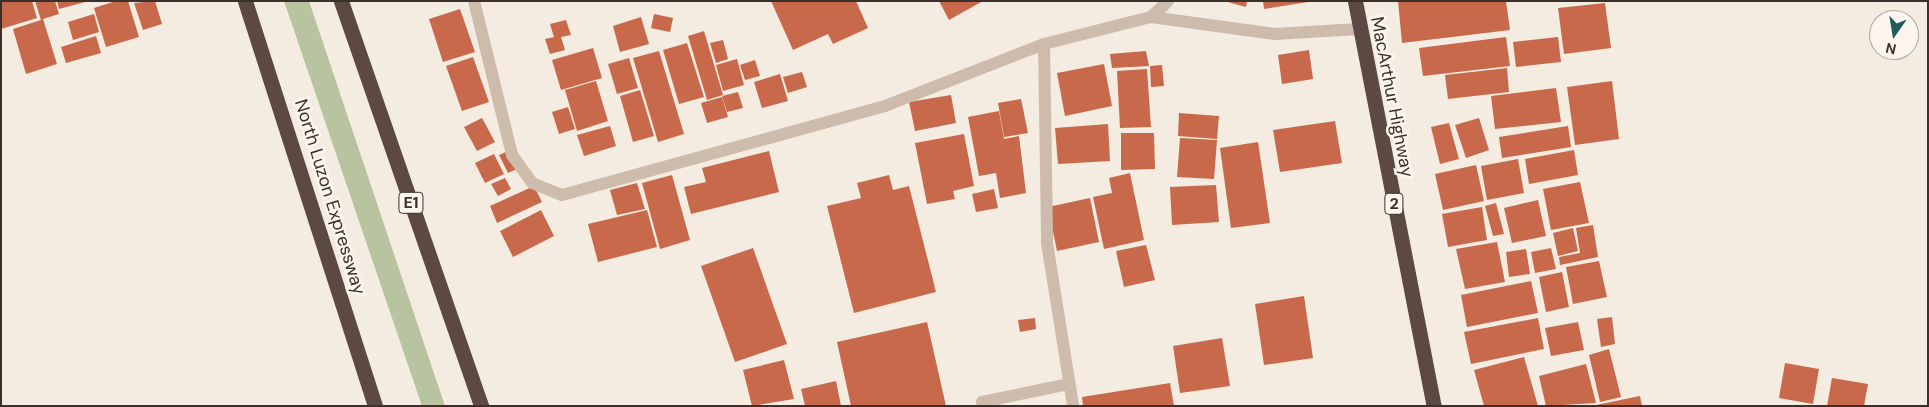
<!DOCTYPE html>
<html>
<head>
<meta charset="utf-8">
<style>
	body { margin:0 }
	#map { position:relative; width:1929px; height:407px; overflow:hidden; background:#f4ebe1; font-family:"DM Sans",sans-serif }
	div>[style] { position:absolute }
	.green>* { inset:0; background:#b8c4a0 }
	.building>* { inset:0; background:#c8694b }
	.lane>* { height:12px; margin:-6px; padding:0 6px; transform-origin:6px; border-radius:6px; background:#cdbbac }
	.street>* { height:12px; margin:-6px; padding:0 6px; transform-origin:6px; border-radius:6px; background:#cdbbac }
	.highway>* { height:15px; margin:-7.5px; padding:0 7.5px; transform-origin:7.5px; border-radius:7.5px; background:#5c4a42 }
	span { translate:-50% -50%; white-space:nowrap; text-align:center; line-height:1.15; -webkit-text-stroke:5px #fbf5ee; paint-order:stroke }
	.shield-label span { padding:1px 4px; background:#fbf5ee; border:1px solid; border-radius:4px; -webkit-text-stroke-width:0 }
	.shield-label { font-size:16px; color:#3b302b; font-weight:700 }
	.street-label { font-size:18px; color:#3b302b }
	.frame { position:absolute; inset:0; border:2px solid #3b302b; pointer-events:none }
	.north { position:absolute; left:1869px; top:10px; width:50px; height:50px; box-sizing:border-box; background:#fbf5ee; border:1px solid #aea6a0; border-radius:50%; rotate:193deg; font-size:14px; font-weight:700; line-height:20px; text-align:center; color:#3b302b }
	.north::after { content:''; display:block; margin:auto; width:18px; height:22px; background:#1f5a5e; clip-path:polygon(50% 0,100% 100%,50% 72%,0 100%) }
</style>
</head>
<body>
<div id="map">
	<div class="green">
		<i style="clip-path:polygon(284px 1px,309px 1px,445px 406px,422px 406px)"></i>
	</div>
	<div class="building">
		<i style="clip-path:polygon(1px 1px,32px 1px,37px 18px,1px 29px)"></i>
		<i style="clip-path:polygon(35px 1px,55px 1px,59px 14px,43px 19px,57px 64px,26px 74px,13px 29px,41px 20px)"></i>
		<i style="clip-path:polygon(57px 1px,85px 1px,85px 2px,59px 9px)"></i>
		<i style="clip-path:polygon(116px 1px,128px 1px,139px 37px,106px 47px,94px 8px)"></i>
		<i style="clip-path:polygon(155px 1px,162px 24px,143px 30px,134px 3px)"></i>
		<i style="clip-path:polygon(771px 1px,856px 1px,868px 28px,833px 44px,828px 34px,793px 50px)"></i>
		<i style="clip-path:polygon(939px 1px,983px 1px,949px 20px)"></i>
		<i style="clip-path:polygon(1224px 1px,1247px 1px,1246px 7px)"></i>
		<i style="clip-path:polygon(1263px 1px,1308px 1px,1308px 2px,1264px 9px)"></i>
		<i style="clip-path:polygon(1398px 1px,1506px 1px,1510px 30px,1402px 43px)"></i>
		<i style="clip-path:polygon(1605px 3px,1611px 48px,1564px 54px,1558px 8px)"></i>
		<i style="clip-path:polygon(460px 9px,475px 52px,443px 62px,429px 19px)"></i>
		<i style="clip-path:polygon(94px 14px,99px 32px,73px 40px,68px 22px)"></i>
		<i style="clip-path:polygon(654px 14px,673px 18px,670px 32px,651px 28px)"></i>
		<i style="clip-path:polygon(641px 17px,649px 44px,620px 52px,613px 26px)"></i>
		<i style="clip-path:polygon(566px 20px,571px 35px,561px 37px,565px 50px,550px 54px,545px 39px,554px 37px,550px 24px)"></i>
		<i style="clip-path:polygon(704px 31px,723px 95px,707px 100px,688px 36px)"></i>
		<i style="clip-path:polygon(96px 36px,101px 53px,66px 63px,61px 47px)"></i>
		<i style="clip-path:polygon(1506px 37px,1510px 66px,1423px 76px,1419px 48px)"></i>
		<i style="clip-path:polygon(1558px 37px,1561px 62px,1516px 67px,1513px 42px)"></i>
		<i style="clip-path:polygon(723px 40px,728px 59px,716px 63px,710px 43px)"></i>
		<i style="clip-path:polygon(687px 43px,704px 97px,679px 104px,663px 50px)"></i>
		<i style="clip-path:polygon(593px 48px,602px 78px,561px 90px,552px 60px)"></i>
		<i style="clip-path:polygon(1309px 50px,1313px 79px,1282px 84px,1278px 55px)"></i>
		<i style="clip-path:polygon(659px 51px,684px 134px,658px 142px,633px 58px)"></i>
		<i style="clip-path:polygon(1146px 51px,1149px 66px,1112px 68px,1110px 54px)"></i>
		<i style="clip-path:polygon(473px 57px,489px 102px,462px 111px,446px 66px)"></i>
		<i style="clip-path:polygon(629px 58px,638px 88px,617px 94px,608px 64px)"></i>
		<i style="clip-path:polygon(737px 59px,744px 85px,723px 91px,716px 65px)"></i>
		<i style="clip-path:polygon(755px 60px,760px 76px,745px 80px,740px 65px)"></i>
		<i style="clip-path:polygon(1104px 64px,1112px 106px,1065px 116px,1057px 73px)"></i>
		<i style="clip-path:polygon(1162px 65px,1164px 86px,1151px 87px,1150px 66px)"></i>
		<i style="clip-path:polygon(1507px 68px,1509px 92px,1448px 99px,1445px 75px)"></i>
		<i style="clip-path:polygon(1147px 69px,1151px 127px,1120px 128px,1117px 71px)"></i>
		<i style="clip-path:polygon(802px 72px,807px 87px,788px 93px,783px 77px)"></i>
		<i style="clip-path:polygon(780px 74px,788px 101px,762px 108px,754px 82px)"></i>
		<i style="clip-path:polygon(596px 81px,608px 121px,577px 131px,565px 90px)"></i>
		<i style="clip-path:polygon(1612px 81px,1619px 139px,1575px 145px,1567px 87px)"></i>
		<i style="clip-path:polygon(1556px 88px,1561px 122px,1495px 129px,1491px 96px)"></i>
		<i style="clip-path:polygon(640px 90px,654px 136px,633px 142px,620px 96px)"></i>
		<i style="clip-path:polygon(738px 92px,743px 108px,727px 112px,722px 96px)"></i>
		<i style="clip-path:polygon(951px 95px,956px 123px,915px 131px,909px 102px)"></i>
		<i style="clip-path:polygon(722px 97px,728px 117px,707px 123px,701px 103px)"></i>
		<i style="clip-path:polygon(1021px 99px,1028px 133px,1004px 137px,998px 103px)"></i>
		<i style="clip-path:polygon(568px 107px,575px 129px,559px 134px,552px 112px)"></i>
		<i style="clip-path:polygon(999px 111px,1004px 139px,1019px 136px,1026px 193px,1000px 198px,996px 173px,979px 176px,968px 117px)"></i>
		<i style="clip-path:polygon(1179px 113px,1219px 116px,1217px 139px,1178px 136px)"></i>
		<i style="clip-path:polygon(482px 118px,495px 142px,477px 151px,464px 127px)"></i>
		<i style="clip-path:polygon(1479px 118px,1489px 150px,1466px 158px,1455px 125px)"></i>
		<i style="clip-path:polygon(1335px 121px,1342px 163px,1280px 172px,1273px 130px)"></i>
		<i style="clip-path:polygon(1449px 123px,1459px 159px,1440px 164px,1431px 127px)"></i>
		<i style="clip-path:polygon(1108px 124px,1110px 161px,1058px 164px,1055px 128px)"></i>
		<i style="clip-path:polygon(610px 126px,616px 146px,584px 156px,577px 135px)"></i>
		<i style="clip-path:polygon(1568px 126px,1571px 147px,1502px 158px,1499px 137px)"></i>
		<i style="clip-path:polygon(1121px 133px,1154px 133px,1155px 169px,1121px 170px)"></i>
		<i style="clip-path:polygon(964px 134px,974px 186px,953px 191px,955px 199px,927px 204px,915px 143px)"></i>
		<i style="clip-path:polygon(1180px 138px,1217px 140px,1214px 179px,1177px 177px)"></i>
		<i style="clip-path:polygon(1258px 142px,1270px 223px,1231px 228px,1220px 148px)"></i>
		<i style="clip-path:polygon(1574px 150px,1578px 175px,1529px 184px,1525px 159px)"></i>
		<i style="clip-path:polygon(508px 151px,517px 169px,508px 173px,499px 155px)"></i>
		<i style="clip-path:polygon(769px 151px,779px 192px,691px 214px,684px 187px,706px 182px,702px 168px)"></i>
		<i style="clip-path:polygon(494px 154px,504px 174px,485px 183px,475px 163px)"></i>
		<i style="clip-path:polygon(1518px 159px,1524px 193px,1487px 200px,1481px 166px)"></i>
		<i style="clip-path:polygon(1476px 165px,1484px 201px,1443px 210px,1435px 174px)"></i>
		<i style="clip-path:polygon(1130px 173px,1144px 240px,1104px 249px,1093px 197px,1112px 193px,1109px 178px)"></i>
		<i style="clip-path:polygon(672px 175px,690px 240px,660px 249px,642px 183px)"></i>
		<i style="clip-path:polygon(889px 175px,893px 190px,909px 186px,936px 292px,854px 313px,827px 206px,861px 198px,857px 183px)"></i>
		<i style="clip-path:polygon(505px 178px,511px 189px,498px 196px,491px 184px)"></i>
		<i style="clip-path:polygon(1580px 182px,1589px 223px,1551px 230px,1543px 189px)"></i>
		<i style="clip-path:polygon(637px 183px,645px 209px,617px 215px,610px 190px)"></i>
		<i style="clip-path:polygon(1216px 185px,1219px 222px,1172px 225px,1170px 187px)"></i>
		<i style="clip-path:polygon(534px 186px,542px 202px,497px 223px,490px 206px)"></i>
		<i style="clip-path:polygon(994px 189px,998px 208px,976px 212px,972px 194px)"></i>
		<i style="clip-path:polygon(1090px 198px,1099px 242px,1057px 251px,1048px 207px)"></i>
		<i style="clip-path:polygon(1538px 200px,1546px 236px,1512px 243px,1504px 208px)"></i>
		<i style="clip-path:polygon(1496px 203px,1504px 234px,1493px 236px,1485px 206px)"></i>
		<i style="clip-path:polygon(1482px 207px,1487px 240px,1448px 247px,1442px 214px)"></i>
		<i style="clip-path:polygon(541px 210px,554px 236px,513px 257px,500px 231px)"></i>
		<i style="clip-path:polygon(647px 210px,657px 247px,598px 262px,588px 224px)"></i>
		<i style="clip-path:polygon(1593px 225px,1598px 257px,1560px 265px,1559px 257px,1580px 253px,1576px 228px)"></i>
		<i style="clip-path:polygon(1573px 228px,1578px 251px,1558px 256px,1553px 233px)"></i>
		<i style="clip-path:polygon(1497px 242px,1505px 282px,1465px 289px,1456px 249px)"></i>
		<i style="clip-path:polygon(1146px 245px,1155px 280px,1124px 287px,1116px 251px)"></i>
		<i style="clip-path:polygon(753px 248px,787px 344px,735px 362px,701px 266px)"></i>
		<i style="clip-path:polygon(1551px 248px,1556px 269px,1535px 273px,1531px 252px)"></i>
		<i style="clip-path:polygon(1526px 249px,1530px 274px,1509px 277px,1506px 252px)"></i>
		<i style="clip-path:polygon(1599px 261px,1607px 297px,1573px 304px,1566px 267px)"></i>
		<i style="clip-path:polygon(1562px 272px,1569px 307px,1546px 312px,1539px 277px)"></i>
		<i style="clip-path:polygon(1531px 281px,1538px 313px,1467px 327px,1461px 295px)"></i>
		<i style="clip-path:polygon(1304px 296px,1313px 358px,1264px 365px,1255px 304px)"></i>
		<i style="clip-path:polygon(1612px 317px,1615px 344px,1601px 347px,1597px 319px)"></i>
		<i style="clip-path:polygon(1035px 318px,1036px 329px,1020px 332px,1018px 320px)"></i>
		<i style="clip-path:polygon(1538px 318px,1544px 349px,1471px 364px,1464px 332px)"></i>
		<i style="clip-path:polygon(927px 322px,946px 406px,851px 406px,837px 342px)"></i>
		<i style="clip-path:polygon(1578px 322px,1584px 350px,1551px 356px,1545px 328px)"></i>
		<i style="clip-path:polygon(1222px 338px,1230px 386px,1180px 393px,1173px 346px)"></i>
		<i style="clip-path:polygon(1609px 349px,1621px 397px,1600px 402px,1589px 355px)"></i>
		<i style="clip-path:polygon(1524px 357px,1538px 406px,1484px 406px,1474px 370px)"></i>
		<i style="clip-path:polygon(784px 360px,794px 399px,752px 406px,743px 370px)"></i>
		<i style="clip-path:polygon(1785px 363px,1819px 369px,1813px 404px,1779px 398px)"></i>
		<i style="clip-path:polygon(1586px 364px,1596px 403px,1546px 406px,1539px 376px)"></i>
		<i style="clip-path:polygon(1832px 378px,1868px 384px,1864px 406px,1827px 406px)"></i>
		<i style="clip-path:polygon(836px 381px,841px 406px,805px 406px,801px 389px)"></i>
		<i style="clip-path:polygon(1170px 383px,1174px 406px,1083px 406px,1082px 397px)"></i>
		<i style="clip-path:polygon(1640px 396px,1642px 406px,1596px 406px,1596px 405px)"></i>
	</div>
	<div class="lane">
		<i style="left:982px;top:402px;width:89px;rotate:-11.7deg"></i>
	</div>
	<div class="street">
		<i style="left:474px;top:1px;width:159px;rotate:76.1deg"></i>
		<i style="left:512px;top:155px;width:34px;rotate:54deg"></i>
		<i style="left:532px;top:183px;width:32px;rotate:22deg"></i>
		<i style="left:562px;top:195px;width:335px;rotate:-15.4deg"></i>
		<i style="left:885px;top:106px;width:171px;rotate:-21.3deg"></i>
		<i style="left:1044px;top:44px;width:110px;rotate:-14.2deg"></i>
		<i style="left:1151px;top:17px;width:125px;rotate:7.8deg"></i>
		<i style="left:1275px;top:34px;width:84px;rotate:-3.4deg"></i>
		<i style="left:1151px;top:17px;width:23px;rotate:-43deg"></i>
		<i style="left:1044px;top:44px;width:199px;rotate:89.1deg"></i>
		<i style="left:1047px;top:243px;width:165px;rotate:80.9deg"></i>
	</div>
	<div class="highway">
		<i style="left:245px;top:1px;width:425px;rotate:72.2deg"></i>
		<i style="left:341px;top:1px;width:429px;rotate:70.9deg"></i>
		<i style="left:1355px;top:1px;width:413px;rotate:79deg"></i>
	</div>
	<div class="shield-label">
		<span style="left:411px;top:203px">E1</span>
		<span style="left:1394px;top:204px">2</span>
	</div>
	<div class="street-label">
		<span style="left:1392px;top:97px;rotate:79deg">MacArthur Highway</span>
		<span style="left:330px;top:197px;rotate:73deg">North Luzon Expressway</span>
	</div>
	<div class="frame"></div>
	<div class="north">N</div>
</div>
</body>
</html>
